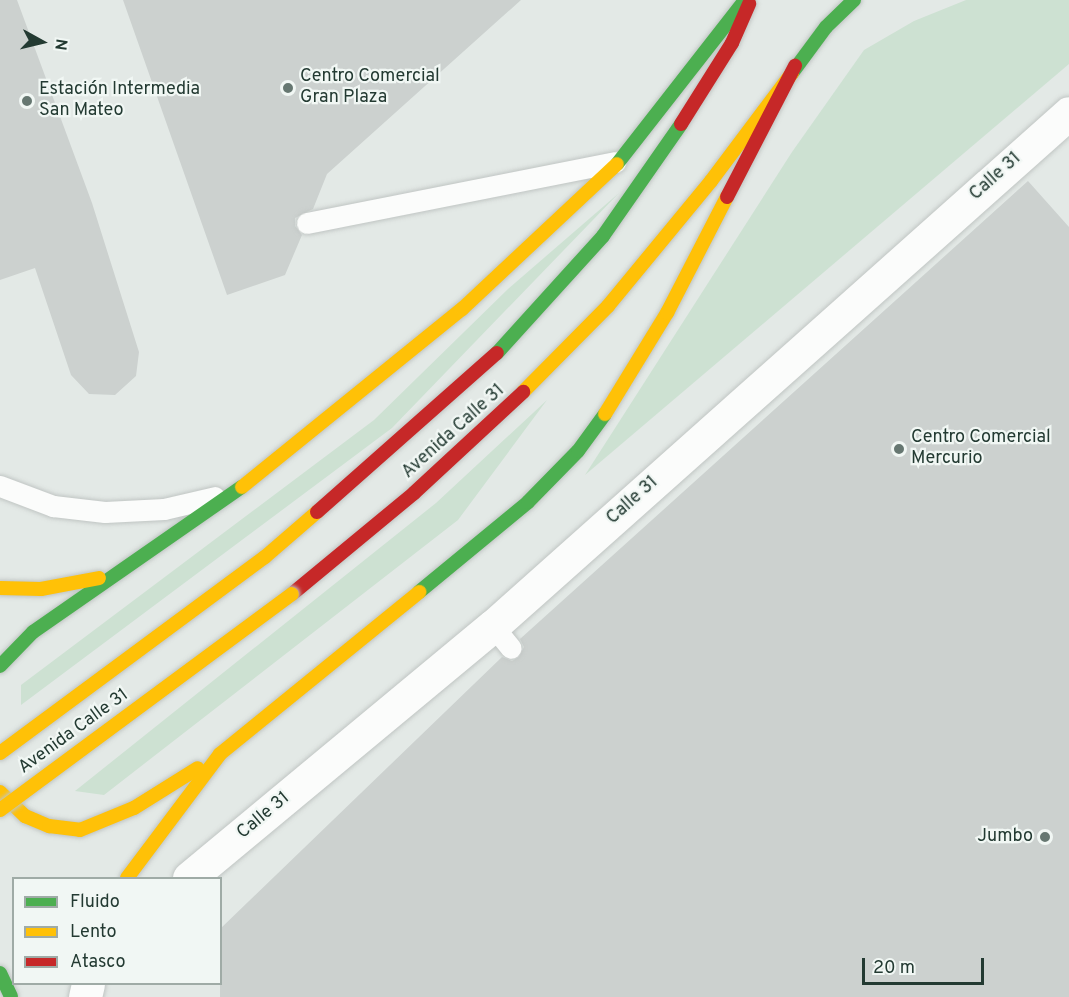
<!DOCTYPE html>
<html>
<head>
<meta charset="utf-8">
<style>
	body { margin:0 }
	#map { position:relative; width:1069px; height:997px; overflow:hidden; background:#e3e9e6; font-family:Overpass,sans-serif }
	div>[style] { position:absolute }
	.green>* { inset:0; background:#cde1d2 }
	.building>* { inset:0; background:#ccd1cf }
	.roads { filter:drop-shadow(0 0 2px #c0c5c3) drop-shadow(0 0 2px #c0c5c3) }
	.lane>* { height:21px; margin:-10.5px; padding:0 10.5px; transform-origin:10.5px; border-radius:10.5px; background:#fbfcfb }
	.street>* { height:33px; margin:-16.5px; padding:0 16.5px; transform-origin:16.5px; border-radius:16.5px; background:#fbfcfb }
	.fast>* { height:14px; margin:-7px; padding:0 7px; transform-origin:7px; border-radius:7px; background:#4caf50 }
	.slow>* { height:14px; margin:-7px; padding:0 7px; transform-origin:7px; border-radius:7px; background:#ffc107 }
	.jam>* { height:14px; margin:-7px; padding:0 7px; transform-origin:7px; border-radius:7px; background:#c62828 }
	.bridges { filter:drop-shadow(0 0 2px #c0c6c3) drop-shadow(0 0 2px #c0c6c3) }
	.slow-bridge>* { height:14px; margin:-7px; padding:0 7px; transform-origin:7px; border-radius:7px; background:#ffc107 }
	.dots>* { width:16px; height:16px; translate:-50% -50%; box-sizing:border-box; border:3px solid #f1f7f4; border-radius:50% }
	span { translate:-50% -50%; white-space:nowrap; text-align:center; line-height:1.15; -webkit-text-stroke:4.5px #f1f7f4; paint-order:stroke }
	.poi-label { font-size:18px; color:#233a32 }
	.left { translate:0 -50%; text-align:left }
	.right { translate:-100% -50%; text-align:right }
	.street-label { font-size:18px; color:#233a32 }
	.legend { position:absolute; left:12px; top:877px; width:210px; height:108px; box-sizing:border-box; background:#f1f7f4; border:2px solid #9faba6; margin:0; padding:8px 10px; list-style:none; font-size:18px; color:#233a32 }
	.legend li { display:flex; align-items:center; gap:12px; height:30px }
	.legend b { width:30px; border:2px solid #9faba6 }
	.north { position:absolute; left:12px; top:12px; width:60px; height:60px; -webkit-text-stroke:4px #f1f7f4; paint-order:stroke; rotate:98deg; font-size:16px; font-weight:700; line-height:24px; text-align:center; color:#233a32 }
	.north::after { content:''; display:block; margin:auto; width:21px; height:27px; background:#233a32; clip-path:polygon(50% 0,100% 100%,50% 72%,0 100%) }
	.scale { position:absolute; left:862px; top:958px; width:122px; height:27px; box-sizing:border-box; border:3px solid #233a32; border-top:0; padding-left:8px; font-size:18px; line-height:21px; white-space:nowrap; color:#233a32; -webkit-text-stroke:4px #f1f7f4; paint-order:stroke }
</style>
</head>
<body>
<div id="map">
	<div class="green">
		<i style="clip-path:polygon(966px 0,1069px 0,1069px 64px,585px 475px,792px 152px,864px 50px,914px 21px)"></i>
		<i style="clip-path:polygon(619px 193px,392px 428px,21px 705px,21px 685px,374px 420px,508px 289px)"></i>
		<i style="clip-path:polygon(547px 400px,458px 520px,104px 795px,75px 791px,436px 503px)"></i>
	</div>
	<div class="building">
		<i style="clip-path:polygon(0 0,17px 0,92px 203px,139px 352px,136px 376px,115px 395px,89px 394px,71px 375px,35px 268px,0 280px)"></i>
		<i style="clip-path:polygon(123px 0,521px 0,327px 174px,313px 209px,295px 218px,295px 226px,302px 235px,285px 275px,227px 295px)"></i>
		<i style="clip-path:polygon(1028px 181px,1069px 227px,1069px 997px,220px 997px,220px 929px,502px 657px,512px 661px,519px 657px,524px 647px,520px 639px)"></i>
	</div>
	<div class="roads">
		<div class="lane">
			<i style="left:307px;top:223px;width:314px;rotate:-11.2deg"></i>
			<i style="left:0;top:486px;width:57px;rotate:20.7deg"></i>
			<i style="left:53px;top:506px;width:52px;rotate:6.6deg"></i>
			<i style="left:105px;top:512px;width:59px;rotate:-2.9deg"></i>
			<i style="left:164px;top:509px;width:52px;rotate:-13.2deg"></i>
			<i style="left:493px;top:626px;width:28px;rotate:51deg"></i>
		</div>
		<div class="street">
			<i style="left:189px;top:878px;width:395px;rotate:-39.7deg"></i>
			<i style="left:493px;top:626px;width:771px;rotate:-41.69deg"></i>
			<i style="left:85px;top:997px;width:13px;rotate:-77deg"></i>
		</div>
		<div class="fast">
			<i style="left:792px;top:73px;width:57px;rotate:-53.5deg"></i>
			<i style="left:826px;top:27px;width:39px;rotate:-44deg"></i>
			<i style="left:617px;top:164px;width:208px;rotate:-52deg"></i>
			<i style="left:497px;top:353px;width:158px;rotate:-47.8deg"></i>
			<i style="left:603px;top:236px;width:136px;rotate:-55.1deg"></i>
			<i style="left:419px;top:592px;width:141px;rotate:-39.5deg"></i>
			<i style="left:528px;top:502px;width:71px;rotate:-45.6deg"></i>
			<i style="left:578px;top:451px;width:46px;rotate:-53.9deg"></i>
			<i style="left:0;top:666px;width:47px;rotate:-45.9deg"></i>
			<i style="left:33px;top:632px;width:254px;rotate:-34.8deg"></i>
			<i style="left:0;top:973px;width:26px;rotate:65deg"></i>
		</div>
		<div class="slow">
			<i style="left:523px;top:392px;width:121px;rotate:-45.3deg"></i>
			<i style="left:608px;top:306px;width:162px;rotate:-50.5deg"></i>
			<i style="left:711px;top:181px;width:135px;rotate:-53.1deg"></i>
			<i style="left:605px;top:414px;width:119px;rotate:-58.5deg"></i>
			<i style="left:667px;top:313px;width:131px;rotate:-62.7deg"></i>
			<i style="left:242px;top:487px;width:283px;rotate:-39deg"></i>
			<i style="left:462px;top:309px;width:212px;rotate:-43.1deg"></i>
			<i style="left:0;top:588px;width:41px;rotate:1.4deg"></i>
			<i style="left:41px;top:589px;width:59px;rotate:-10.7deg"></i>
			<i style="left:0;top:753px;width:330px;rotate:-36.5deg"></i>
			<i style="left:265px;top:557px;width:69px;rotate:-40.9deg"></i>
			<i style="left:0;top:792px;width:35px;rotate:44deg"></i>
			<i style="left:25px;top:816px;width:26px;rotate:23deg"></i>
			<i style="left:49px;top:826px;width:31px;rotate:7deg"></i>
			<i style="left:80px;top:830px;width:58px;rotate:-22.2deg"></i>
			<i style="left:134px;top:808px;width:75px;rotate:-32deg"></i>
			<i style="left:127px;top:878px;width:155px;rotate:-53.1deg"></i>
			<i style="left:220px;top:754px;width:257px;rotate:-39.1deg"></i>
		</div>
		<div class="jam">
			<i style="left:681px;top:124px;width:96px;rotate:-57.8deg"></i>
			<i style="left:732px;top:43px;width:43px;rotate:-66.4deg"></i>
			<i style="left:727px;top:197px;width:148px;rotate:-62.6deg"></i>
			<i style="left:317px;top:512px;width:240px;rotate:-41.5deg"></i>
			<i style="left:292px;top:594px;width:158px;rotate:-39.6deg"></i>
			<i style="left:414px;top:493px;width:149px;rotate:-42.8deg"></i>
		</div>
	</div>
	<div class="bridges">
		<div class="slow-bridge">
			<i style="left:0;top:810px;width:363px;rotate:-36.5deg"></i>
		</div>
	</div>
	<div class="dots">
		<i style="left:288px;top:88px;background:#667771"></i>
		<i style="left:27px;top:101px;background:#667771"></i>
		<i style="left:899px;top:449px;background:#667771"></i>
		<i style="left:1045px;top:837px;background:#667771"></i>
	</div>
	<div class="poi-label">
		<span class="left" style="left:300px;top:88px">Centro Comercial<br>Gran Plaza</span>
		<span class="left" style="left:39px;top:101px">Estación Intermedia<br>San Mateo</span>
		<span class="left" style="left:911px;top:449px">Centro Comercial<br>Mercurio</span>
		<span class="right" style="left:1033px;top:837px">Jumbo</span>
	</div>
	<div class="street-label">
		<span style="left:996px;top:177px;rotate:-42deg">Calle 31</span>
		<span style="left:454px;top:432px;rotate:-42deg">Avenida Calle 31</span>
		<span style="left:633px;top:501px;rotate:-42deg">Calle 31</span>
		<span style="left:74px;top:732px;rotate:-36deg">Avenida Calle 31</span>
		<span style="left:264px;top:816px;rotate:-40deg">Calle 31</span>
	</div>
	<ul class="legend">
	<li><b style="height:8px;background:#4caf50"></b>Fluido</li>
	<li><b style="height:8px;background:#ffc107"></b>Lento</li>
	<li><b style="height:8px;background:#c62828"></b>Atasco</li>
	</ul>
	<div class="north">N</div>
	<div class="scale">20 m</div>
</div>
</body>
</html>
